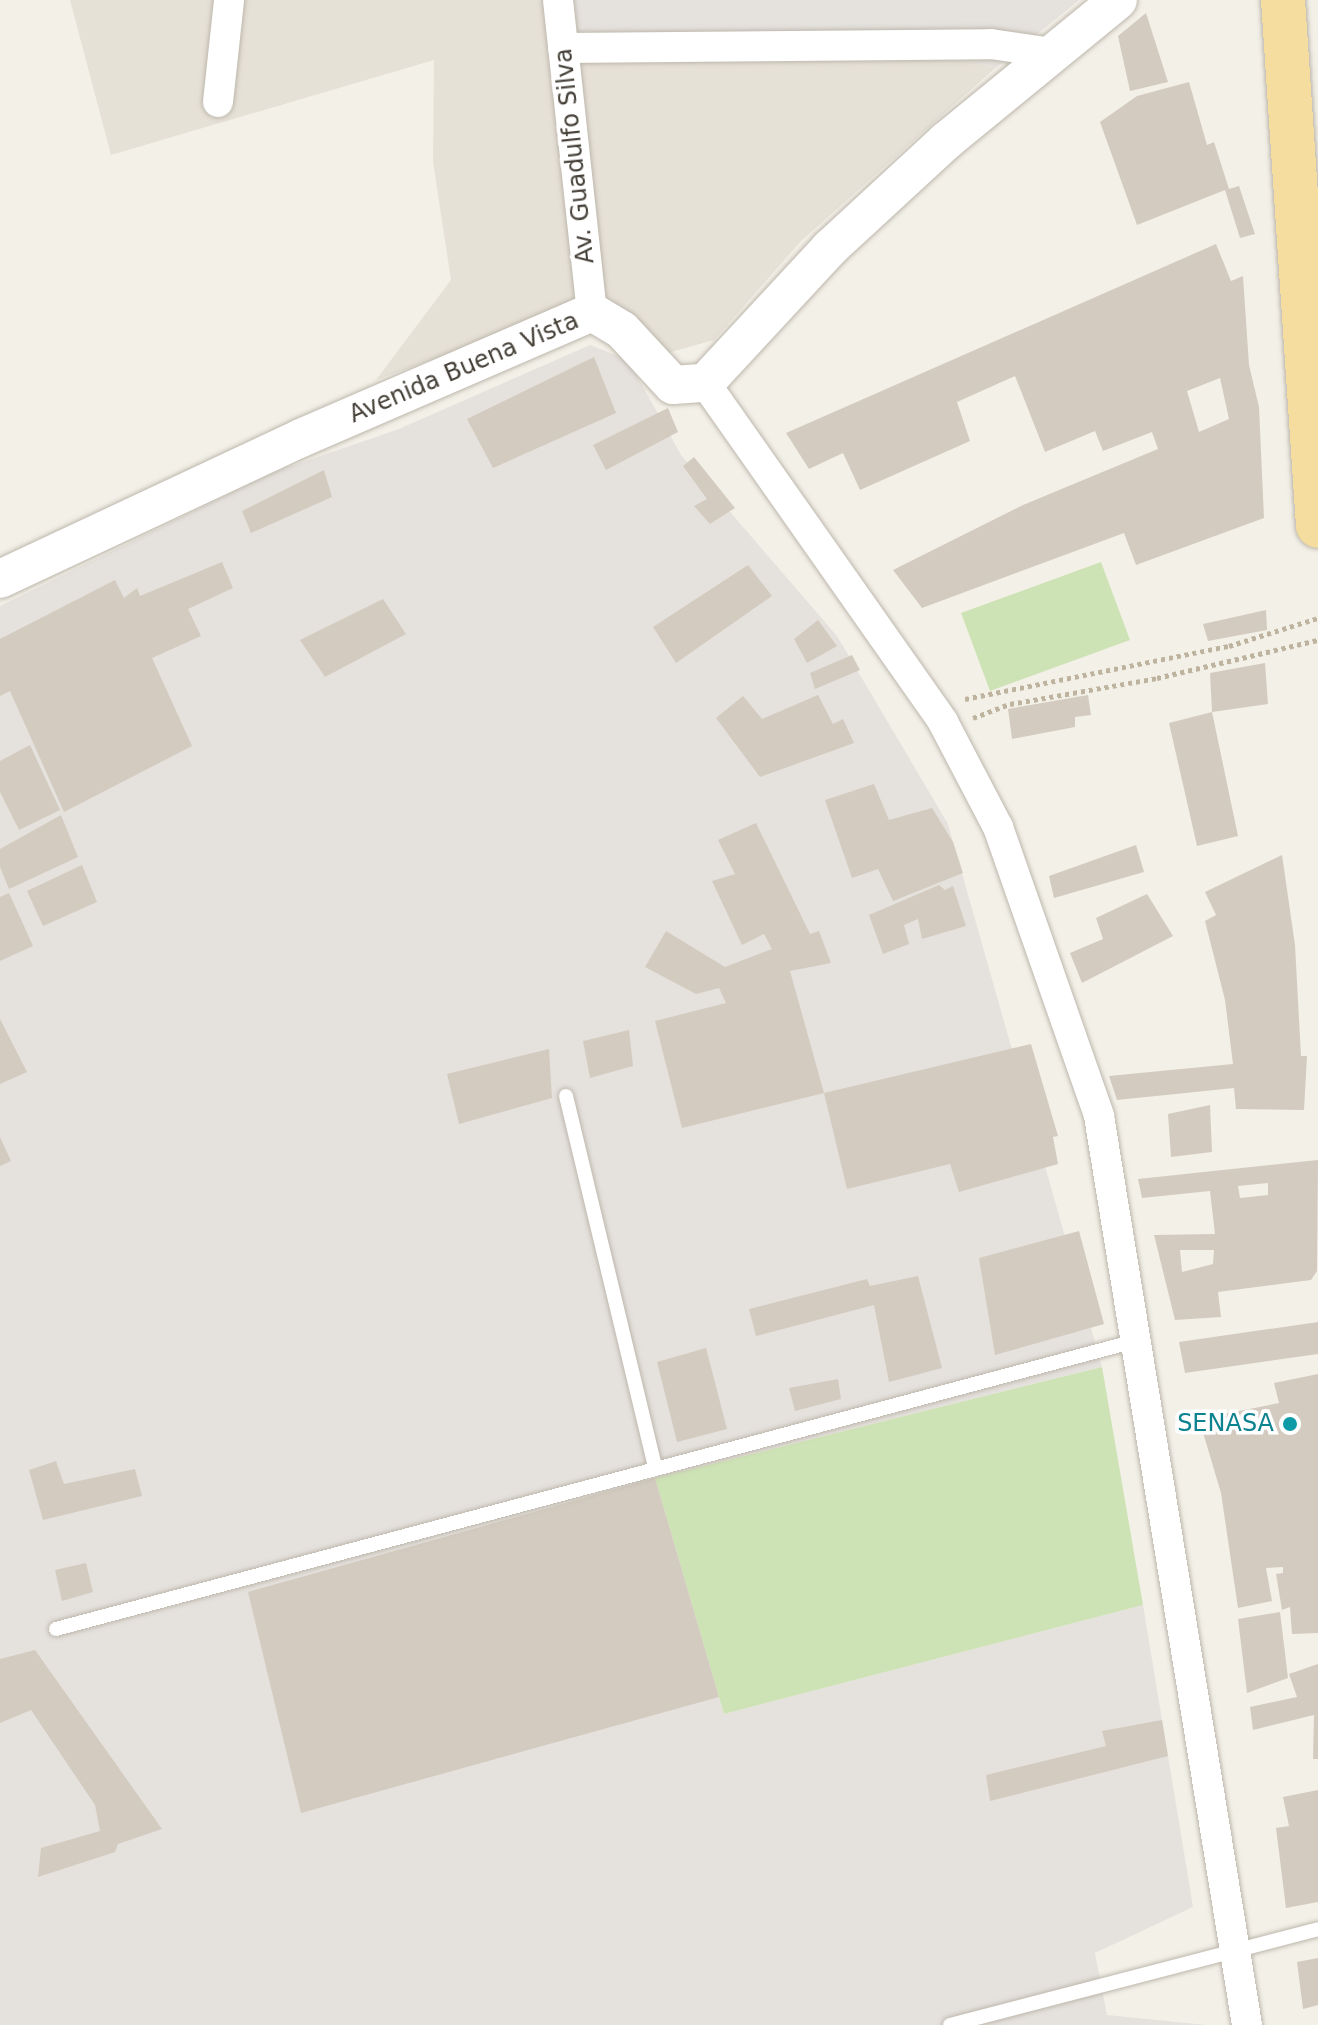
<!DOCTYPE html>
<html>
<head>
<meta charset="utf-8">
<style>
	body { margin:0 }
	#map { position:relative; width:1318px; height:2025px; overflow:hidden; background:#f3f0e8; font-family:"DejaVu Sans",sans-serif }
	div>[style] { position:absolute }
	.residential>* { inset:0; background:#e6e1d7 }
	.industrial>* { inset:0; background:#e5e1dd }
	.green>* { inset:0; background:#cee3b5 }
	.building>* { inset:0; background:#d3cbbf }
	.path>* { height:5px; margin-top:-2.5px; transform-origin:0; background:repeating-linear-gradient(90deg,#beb39e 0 4px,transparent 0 8px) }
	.roads { filter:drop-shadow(0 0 2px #bdb7ac) drop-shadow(0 0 2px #bdb7ac) }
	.service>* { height:14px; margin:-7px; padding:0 7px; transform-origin:7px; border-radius:7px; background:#fff }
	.minor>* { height:30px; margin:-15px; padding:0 15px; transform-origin:15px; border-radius:15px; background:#fff }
	.tertiary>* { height:38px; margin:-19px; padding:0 19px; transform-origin:19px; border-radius:19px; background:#fff }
	.primary>* { height:44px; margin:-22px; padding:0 22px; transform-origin:22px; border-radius:22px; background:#f5dd9f }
	.dots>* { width:22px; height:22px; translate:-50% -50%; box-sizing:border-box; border:4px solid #fff; border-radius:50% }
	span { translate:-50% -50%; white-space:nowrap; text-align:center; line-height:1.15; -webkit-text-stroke:7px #fff; paint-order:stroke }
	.street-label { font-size:24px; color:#454038 }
	.culture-label { font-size:24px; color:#0d838f }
	.right { translate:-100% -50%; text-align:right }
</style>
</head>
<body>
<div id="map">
	<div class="residential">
		<i style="clip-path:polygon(70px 0,574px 0,579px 61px,952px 51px,994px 69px,801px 241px,714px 340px,664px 354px,606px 297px,376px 380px,451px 280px,433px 162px,434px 60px,111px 155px)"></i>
	</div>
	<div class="industrial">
		<i style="clip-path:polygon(574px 0,1079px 0,994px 69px,951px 51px,579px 61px)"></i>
		<i style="clip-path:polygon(590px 345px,628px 360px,681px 455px,837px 636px,948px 824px,1102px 1367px,655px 1478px,724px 1714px,1143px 1605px,1193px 1907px,1095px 1953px,1107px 2015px,1206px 2025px,0 2025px,0 606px,274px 472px,399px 429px)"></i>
	</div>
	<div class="green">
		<i style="clip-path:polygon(1101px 562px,1130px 640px,990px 691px,961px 613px)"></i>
		<i style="clip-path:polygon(1102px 1367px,1143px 1605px,724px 1714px,655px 1478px)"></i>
	</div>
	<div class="building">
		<i style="clip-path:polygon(1146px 13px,1168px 82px,1130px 91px,1118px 36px)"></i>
		<i style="clip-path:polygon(1189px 82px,1207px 145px,1214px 142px,1229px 189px,1239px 186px,1255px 234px,1240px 238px,1225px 190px,1137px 225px,1100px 122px,1137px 96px)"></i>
		<i style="clip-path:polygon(evenodd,1216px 244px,1231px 281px,1243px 276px,1249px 365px,1259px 407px,1264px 518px,1136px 565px,1124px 533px,922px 608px,893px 570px,1023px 505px,1158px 449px,1152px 432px,1103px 451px,1095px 431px,1045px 452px,1015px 376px,957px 402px,970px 441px,860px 490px,843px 453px,809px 469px,786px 433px,1216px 244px,1220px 378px,1229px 419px,1199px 432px,1187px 391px,1220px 378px)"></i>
		<i style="clip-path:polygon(594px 357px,616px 413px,493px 468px,467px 419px)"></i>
		<i style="clip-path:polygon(668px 408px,678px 432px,606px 470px,593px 445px)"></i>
		<i style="clip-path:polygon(694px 457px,735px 508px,710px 524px,694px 506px,707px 499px,683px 466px)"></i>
		<i style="clip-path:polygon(324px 470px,332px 497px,251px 533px,242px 511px)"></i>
		<i style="clip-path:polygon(222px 562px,233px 588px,188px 609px,201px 636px,152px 658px,192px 746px,64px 812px,10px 691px,0 696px,0 639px,115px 580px,124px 598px,137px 588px,140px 596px)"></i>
		<i style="clip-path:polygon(748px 565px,772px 596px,676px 663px,653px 627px)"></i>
		<i style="clip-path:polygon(383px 599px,406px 634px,325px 677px,300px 640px)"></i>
		<i style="clip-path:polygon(1266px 610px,1267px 630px,1208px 641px,1203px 624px)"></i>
		<i style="clip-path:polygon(818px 620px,837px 646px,807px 663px,794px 639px)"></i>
		<i style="clip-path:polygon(852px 655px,860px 670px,815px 689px,810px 673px)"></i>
		<i style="clip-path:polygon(1265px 663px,1268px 704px,1212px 712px,1238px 836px,1197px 846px,1169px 723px,1212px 712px,1210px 673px)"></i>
		<i style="clip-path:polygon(818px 695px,833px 724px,843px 719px,854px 743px,760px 777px,716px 718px,743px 696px,762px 719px)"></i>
		<i style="clip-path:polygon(1088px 695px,1091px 715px,1075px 717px,1075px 727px,1012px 739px,1008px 709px)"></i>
		<i style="clip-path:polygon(30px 745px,60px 810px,19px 830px,0 792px,0 761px)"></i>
		<i style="clip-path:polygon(874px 784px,889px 820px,932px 808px,953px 842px,963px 873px,893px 901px,878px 869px,852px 878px,825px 800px)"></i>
		<i style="clip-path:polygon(61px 815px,78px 857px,9px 889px,0 867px,0 849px)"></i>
		<i style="clip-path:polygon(756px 823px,810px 934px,819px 931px,831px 963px,790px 971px,824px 1093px,1031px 1044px,1058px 1136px,1053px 1137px,1058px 1164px,959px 1192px,950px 1164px,847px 1189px,824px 1093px,682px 1128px,655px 1021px,726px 1003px,719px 988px,696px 994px,645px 967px,666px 931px,725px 967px,772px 949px,764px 934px,742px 945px,712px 881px,735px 874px,718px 840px)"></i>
		<i style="clip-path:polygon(1136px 845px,1144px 872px,1054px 898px,1049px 876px)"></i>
		<i style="clip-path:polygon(1282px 855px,1295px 945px,1301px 1056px,1307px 1056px,1304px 1110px,1236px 1109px,1234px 1088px,1117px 1100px,1109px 1076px,1233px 1064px,1225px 1000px,1205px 921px,1216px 915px,1205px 892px)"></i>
		<i style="clip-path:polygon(82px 865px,97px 902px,43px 926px,27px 891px)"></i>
		<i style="clip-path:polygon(939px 885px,945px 890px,953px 886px,966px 926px,922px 939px,918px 919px,904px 925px,909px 944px,883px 954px,869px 915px)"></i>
		<i style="clip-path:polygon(9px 893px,33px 946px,0 961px,0 897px)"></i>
		<i style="clip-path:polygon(1147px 894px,1173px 936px,1082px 983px,1070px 953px,1103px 939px,1096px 918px)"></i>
		<i style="clip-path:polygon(0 1019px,27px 1072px,0 1084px)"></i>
		<i style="clip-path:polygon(629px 1030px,633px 1066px,590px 1078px,583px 1041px)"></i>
		<i style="clip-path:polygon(549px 1049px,552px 1098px,459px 1124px,447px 1074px)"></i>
		<i style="clip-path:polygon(1210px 1105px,1212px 1152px,1171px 1157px,1168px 1114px)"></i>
		<i style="clip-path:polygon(0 1137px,11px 1161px,0 1166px)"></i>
		<i style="clip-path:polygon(evenodd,1318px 1160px,1317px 1271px,1311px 1280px,1218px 1292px,1221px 1317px,1175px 1320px,1154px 1235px,1215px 1234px,1210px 1191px,1142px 1198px,1138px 1179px,1318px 1160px,1268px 1183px,1268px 1195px,1240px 1198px,1238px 1186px,1268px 1183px,1318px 1160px,1180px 1250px,1214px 1250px,1213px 1264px,1182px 1272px,1180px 1250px)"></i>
		<i style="clip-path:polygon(1079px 1231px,1104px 1324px,995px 1355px,979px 1258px)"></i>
		<i style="clip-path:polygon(918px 1276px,942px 1368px,889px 1382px,874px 1305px,756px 1336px,749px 1309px,867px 1279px,870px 1286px)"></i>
		<i style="clip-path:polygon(1318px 1322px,1318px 1354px,1185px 1373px,1179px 1342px)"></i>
		<i style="clip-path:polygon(706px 1348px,727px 1429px,677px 1442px,657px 1362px)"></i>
		<i style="clip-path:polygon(1318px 1374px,1318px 1633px,1292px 1634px,1290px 1607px,1282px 1610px,1276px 1574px,1283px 1573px,1283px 1567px,1266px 1568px,1272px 1601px,1238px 1608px,1221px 1493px,1199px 1419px,1279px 1403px,1274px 1383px)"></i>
		<i style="clip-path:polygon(838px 1379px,841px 1399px,795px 1411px,789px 1388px)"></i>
		<i style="clip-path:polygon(56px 1461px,64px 1484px,135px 1469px,142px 1496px,43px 1520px,29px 1470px)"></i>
		<i style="clip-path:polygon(655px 1478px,719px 1697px,301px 1813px,248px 1592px)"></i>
		<i style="clip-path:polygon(86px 1563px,93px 1592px,62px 1601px,55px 1570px)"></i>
		<i style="clip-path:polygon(1280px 1612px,1288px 1678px,1247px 1693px,1238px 1619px)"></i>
		<i style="clip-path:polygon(35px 1650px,162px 1829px,118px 1844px,115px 1852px,38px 1877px,41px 1848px,100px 1831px,95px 1805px,31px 1710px,0 1723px,0 1659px)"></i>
		<i style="clip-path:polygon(1318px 1664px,1318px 1759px,1313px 1759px,1314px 1715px,1253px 1730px,1250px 1707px,1297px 1697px,1289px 1674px)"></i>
		<i style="clip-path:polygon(1162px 1720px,1168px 1756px,990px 1801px,986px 1775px,1106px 1746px,1102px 1731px)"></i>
		<i style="clip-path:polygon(1318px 1790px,1318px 1902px,1286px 1908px,1276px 1828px,1289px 1826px,1283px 1797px)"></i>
		<i style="clip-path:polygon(1318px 1958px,1318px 2005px,1303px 2009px,1297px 1962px)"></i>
	</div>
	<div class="path">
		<i style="left:965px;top:699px;width:269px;rotate:-11.4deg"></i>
		<i style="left:1229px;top:646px;width:93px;rotate:-17.5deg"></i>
		<i style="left:973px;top:718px;width:40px;rotate:-21deg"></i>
		<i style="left:1010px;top:704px;width:149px;rotate:-10deg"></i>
		<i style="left:1157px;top:678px;width:165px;rotate:-13.3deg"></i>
	</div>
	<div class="roads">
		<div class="service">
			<i style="left:566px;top:1096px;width:382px;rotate:76.5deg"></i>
			<i style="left:56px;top:1629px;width:1117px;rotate:-14.94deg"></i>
			<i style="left:950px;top:2025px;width:380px;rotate:-14.6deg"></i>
		</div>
		<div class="minor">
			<i style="left:558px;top:0;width:314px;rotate:83.8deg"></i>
			<i style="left:563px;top:48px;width:428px;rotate:-0.5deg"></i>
			<i style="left:991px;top:44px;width:62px;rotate:8.4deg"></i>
			<i style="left:218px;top:102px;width:103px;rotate:-83.8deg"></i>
			<i style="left:705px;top:383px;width:414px;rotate:54.9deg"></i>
			<i style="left:943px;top:722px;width:119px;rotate:62.4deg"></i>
			<i style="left:998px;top:827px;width:306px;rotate:70.7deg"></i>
			<i style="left:1099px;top:1116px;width:921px;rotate:80.75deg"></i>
		</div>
		<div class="tertiary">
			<i style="left:0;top:579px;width:332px;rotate:-25.1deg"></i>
			<i style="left:301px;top:438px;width:317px;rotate:-23.4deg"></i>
			<i style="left:592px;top:312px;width:35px;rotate:31deg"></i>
			<i style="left:622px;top:330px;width:75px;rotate:47.2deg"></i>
			<i style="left:673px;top:385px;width:32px;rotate:-4deg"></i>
			<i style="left:705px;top:383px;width:184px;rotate:-47.2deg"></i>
			<i style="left:830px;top:248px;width:158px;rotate:-42.7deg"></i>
			<i style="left:946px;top:141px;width:222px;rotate:-39.3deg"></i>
		</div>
		<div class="primary">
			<i style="left:1283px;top:0;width:527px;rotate:86.19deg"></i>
		</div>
	</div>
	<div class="dots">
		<i style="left:1290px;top:1424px;background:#0f9aa8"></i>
	</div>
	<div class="street-label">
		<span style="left:575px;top:156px;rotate:-96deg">Av. Guadulfo Silva</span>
		<span style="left:464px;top:368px;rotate:-23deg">Avenida Buena Vista</span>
	</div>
	<div class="culture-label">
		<span class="right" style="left:1274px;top:1424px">SENASA</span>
	</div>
</div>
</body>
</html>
